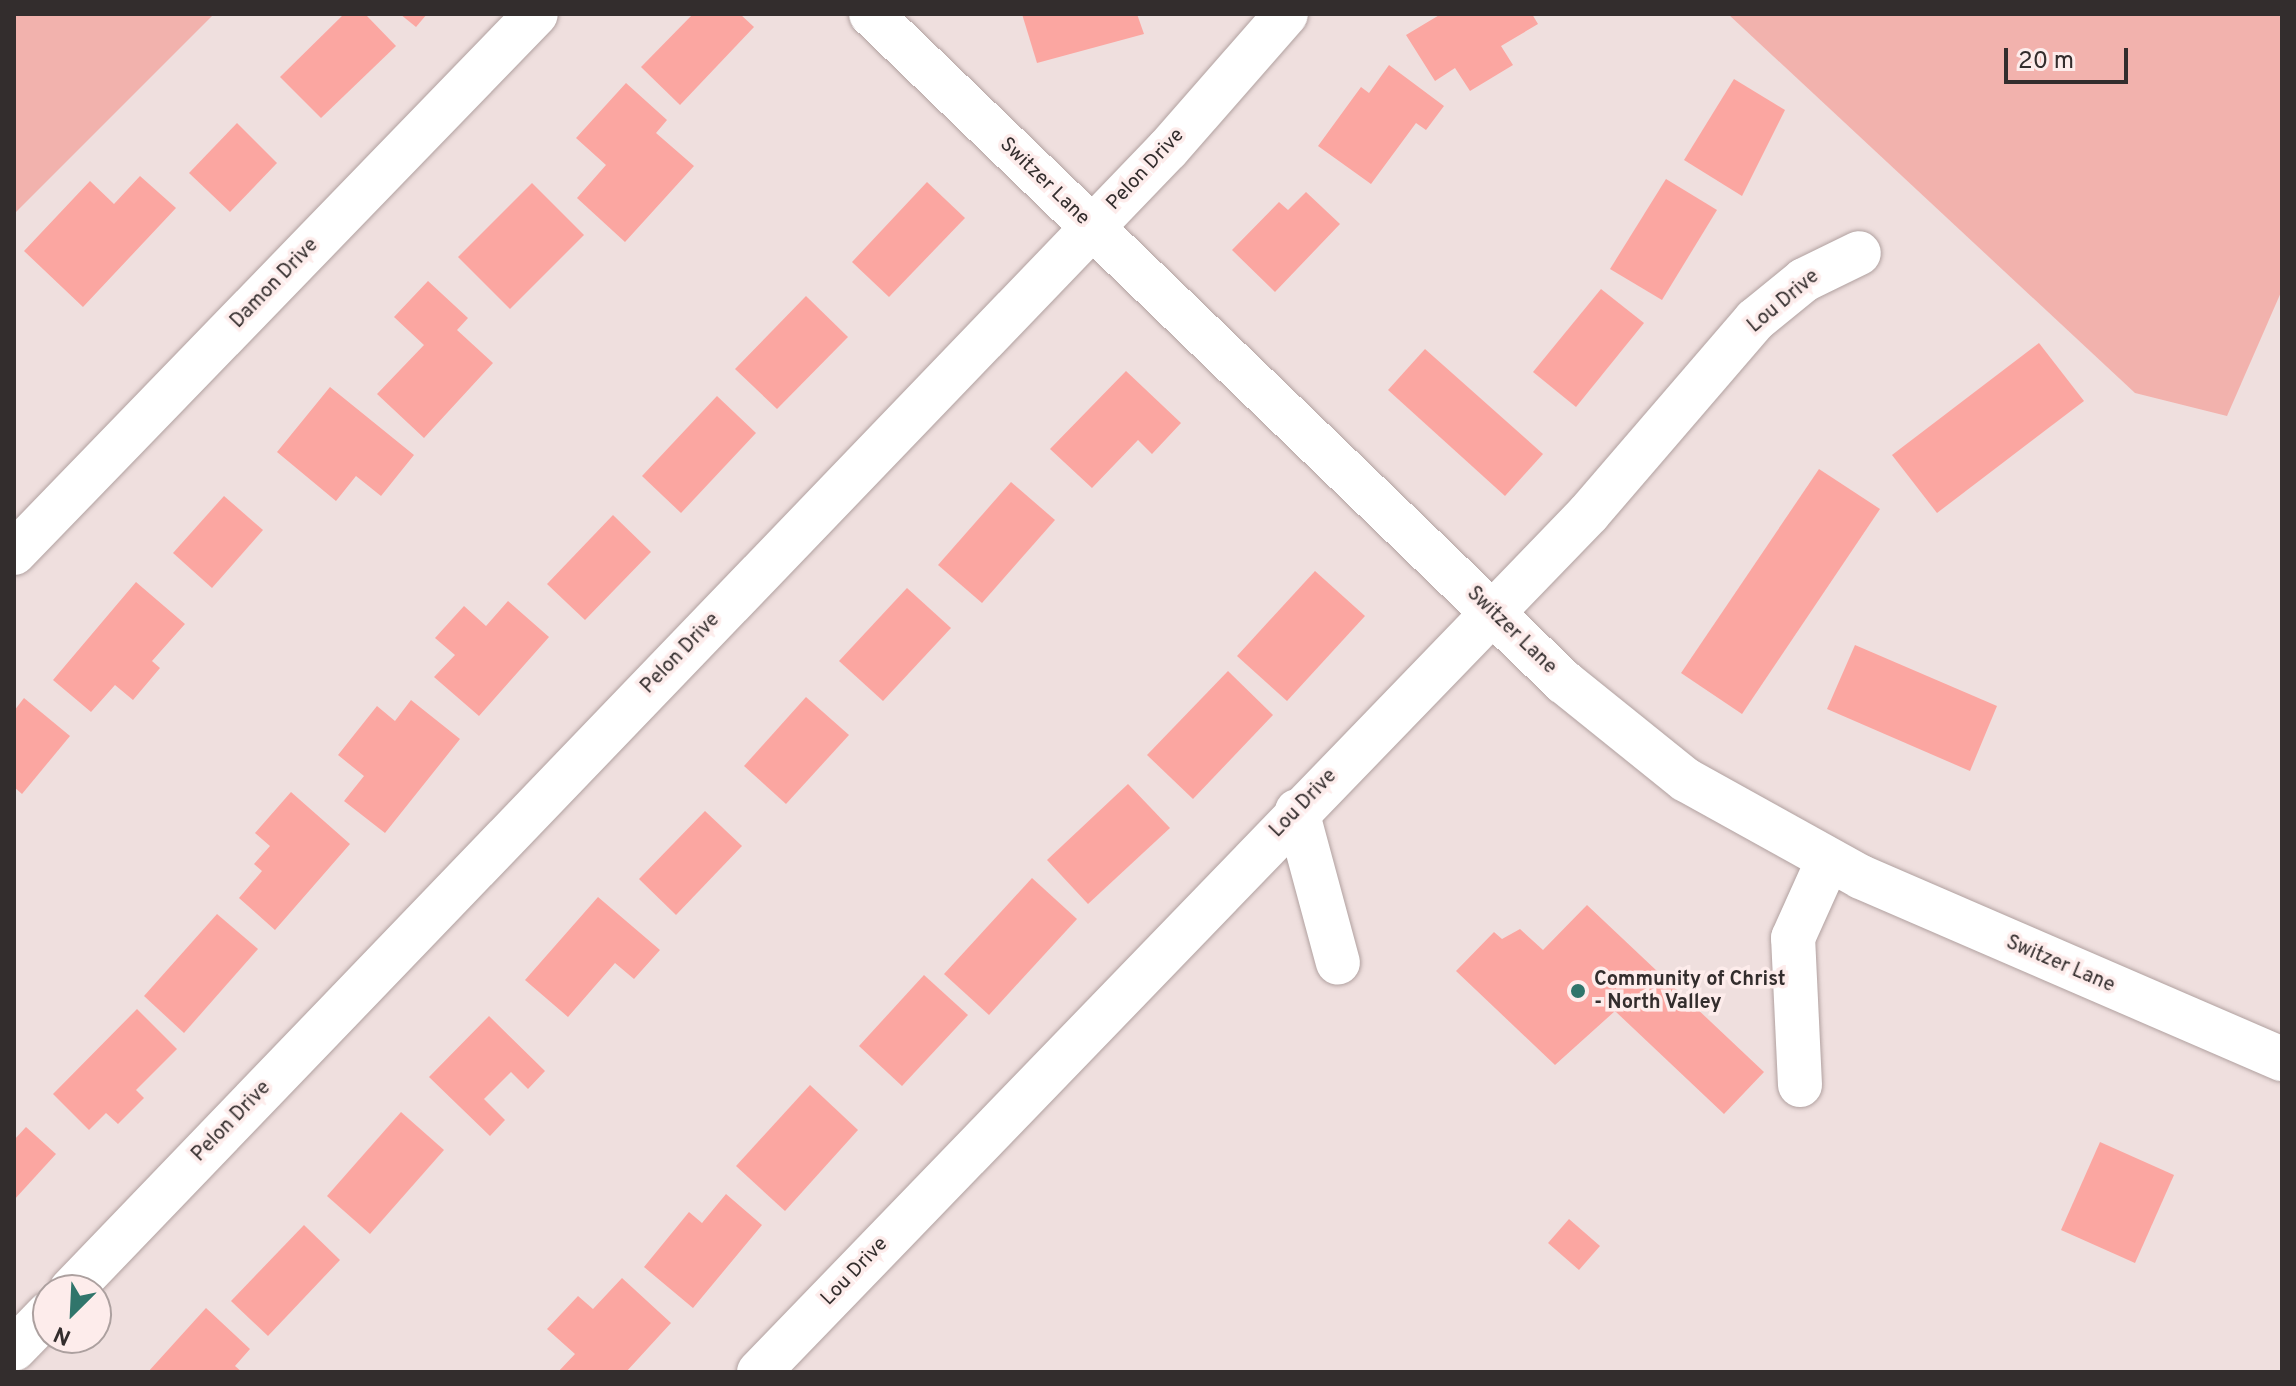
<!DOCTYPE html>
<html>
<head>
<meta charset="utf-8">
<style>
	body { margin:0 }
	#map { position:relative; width:2296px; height:1386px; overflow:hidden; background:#efdfde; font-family:Overpass,sans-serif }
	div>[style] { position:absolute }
	.green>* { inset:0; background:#f2b2ad }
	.building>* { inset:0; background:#fba6a1 }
	.roads { filter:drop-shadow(0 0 2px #b1a1a0) drop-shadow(0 0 2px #b1a1a0) }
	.minor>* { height:44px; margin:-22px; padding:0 22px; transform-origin:22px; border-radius:22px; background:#fff }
	.dots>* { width:22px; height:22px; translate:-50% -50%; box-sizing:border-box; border:4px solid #fdeceb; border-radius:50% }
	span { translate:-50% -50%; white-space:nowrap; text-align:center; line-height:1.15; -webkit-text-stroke:7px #fdeceb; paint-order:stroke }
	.street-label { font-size:20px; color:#332d2d }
	.poi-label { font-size:20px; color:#332d2d; font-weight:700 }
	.left { translate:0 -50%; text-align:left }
	.frame { position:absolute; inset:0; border:16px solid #332d2d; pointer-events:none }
	.north { position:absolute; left:32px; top:1274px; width:80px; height:80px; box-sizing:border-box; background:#fdeceb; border:2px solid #aca09f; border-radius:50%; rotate:204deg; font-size:22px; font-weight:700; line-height:32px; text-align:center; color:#332d2d }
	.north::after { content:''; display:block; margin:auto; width:28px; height:36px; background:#30756b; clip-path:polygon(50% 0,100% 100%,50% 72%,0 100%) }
	.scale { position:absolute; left:2004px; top:48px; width:124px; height:36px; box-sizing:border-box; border:4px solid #332d2d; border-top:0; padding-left:10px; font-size:24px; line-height:28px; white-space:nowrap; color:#332d2d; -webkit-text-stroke:6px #fdeceb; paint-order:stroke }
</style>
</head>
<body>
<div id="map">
	<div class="green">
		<i style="clip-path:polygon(14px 14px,214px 14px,14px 214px)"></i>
		<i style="clip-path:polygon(1728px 14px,2282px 14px,2282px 290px,2227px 416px,2135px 393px)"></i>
	</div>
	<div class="building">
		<i style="clip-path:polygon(344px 14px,365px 14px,396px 46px,321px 118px,280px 77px)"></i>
		<i style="clip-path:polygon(400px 14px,427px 14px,416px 27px)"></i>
		<i style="clip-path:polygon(693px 14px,740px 14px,754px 27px,680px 105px,641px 67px)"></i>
		<i style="clip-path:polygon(1022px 14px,1137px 14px,1144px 34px,1037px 63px)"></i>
		<i style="clip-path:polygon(1441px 14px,1532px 14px,1538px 24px,1501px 46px,1513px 65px,1470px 91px,1455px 68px,1435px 81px,1406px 35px)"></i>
		<i style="clip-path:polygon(1389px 65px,1444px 106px,1426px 130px,1416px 123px,1371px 184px,1318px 146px,1361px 87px,1369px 93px)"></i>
		<i style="clip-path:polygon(1734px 79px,1785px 110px,1742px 196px,1684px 160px)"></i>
		<i style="clip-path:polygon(626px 83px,667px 120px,656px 133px,694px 166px,625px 242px,577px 198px,606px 165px,576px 138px)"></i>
		<i style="clip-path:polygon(237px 123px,277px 163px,230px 212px,189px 173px)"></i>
		<i style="clip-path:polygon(140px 176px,176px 208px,83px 307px,24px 251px,90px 181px,114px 204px)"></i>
		<i style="clip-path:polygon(1666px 179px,1717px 210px,1662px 300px,1610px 269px)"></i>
		<i style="clip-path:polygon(927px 182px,965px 218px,889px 297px,852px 262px)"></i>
		<i style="clip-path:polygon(532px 183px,584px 235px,510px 309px,458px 257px)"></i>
		<i style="clip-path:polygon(1306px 192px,1340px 224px,1275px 292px,1232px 250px,1279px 202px,1288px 210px)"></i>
		<i style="clip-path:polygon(428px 281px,468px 318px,457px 330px,493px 363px,424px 438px,377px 394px,424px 345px,394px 317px)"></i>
		<i style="clip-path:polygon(1601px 289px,1644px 323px,1576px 407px,1533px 372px)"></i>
		<i style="clip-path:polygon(806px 296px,848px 337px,777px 409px,735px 369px)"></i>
		<i style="clip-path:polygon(2039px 343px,2084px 401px,1937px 513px,1892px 455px)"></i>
		<i style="clip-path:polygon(1425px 349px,1543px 454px,1505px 496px,1388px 390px)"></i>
		<i style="clip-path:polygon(1126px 371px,1181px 423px,1152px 454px,1138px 440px,1092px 488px,1050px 449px)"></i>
		<i style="clip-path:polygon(330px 387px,414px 455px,381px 496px,356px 476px,336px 501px,277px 452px)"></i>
		<i style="clip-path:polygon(717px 396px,756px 433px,681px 513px,642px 476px)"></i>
		<i style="clip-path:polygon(1819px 469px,1880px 509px,1742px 714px,1681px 673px)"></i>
		<i style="clip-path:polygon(1011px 482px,1055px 520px,982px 603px,938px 565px)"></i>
		<i style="clip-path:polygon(224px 496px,263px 530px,212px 588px,173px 553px)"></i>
		<i style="clip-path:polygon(613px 515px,651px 552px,585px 620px,547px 584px)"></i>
		<i style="clip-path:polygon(1315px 571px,1365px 616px,1287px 701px,1237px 656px)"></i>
		<i style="clip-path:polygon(136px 582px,185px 624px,152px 661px,160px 668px,133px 700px,115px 685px,91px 712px,53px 680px)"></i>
		<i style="clip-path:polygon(907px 588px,951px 628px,883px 701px,839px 661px)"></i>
		<i style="clip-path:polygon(508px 601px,549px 637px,479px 716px,434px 677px,455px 655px,435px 638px,464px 606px,486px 626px)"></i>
		<i style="clip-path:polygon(1855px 645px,1997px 706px,1970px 771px,1827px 709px)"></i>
		<i style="clip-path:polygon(1228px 671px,1273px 715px,1193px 799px,1147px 755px)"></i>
		<i style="clip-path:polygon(806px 697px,849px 735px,786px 804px,744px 766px)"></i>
		<i style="clip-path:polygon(24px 698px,70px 736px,22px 794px,14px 787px,14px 711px)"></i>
		<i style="clip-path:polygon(411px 700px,460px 739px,385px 833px,344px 801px,364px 776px,338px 755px,377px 706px,395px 721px)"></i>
		<i style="clip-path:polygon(1128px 784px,1170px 828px,1088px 904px,1047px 860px)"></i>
		<i style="clip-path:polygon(291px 792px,350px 844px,275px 930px,239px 898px,262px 871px,254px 864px,270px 846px,255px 833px)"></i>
		<i style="clip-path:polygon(705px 811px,742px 846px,676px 915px,639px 879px)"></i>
		<i style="clip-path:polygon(1032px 878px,1077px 919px,989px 1015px,944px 974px)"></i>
		<i style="clip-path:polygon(598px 897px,660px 950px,634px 979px,615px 963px,568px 1017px,525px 980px)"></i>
		<i style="clip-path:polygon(1587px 905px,1764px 1072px,1724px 1114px,1615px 1011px,1555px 1065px,1456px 971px,1494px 932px,1502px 939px,1520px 929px,1543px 950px)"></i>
		<i style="clip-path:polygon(217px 914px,258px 949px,184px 1033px,144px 996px)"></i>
		<i style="clip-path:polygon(924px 975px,968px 1015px,902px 1086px,859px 1046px)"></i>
		<i style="clip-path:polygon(137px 1009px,177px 1049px,136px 1090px,144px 1098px,118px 1124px,106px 1113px,89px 1130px,53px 1094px)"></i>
		<i style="clip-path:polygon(489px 1016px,545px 1071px,528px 1089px,511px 1072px,484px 1099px,505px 1120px,490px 1136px,429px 1077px)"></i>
		<i style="clip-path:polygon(810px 1085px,858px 1130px,785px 1211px,736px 1166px)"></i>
		<i style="clip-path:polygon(401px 1112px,444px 1150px,370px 1234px,327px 1196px)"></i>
		<i style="clip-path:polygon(26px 1127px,56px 1154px,14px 1200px,14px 1140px)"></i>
		<i style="clip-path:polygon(2100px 1142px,2174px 1175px,2135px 1263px,2061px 1230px)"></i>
		<i style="clip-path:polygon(726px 1194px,762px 1225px,693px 1308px,644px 1267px,689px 1212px,702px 1223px)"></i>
		<i style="clip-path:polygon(1569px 1219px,1600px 1246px,1579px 1270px,1548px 1243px)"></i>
		<i style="clip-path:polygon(304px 1225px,340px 1260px,268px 1336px,231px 1301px)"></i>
		<i style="clip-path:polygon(622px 1278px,671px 1323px,626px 1372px,558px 1372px,575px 1354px,547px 1329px,578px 1296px,593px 1309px)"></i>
		<i style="clip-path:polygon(206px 1308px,250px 1349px,235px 1366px,242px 1372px,148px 1372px)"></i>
	</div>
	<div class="roads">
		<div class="minor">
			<i style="left:871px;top:14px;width:963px;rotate:43.95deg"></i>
			<i style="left:1564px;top:682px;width:156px;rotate:38.8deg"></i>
			<i style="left:1686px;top:780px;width:200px;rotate:29deg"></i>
			<i style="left:1861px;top:877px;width:459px;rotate:23.4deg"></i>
			<i style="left:14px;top:553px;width:750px;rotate:-45.92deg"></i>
			<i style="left:1297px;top:811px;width:157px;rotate:74.9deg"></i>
			<i style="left:1800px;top:1085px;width:147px;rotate:-92.7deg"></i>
			<i style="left:1793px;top:938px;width:85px;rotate:-65.8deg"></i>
			<i style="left:71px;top:1290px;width:1583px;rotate:-46.13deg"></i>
			<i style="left:1168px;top:149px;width:179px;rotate:-48.8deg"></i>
			<i style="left:14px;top:1349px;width:49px;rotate:-45.8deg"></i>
			<i style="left:759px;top:1372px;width:1194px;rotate:-45.98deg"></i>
			<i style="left:1589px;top:513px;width:255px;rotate:-49.3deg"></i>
			<i style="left:1755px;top:320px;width:63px;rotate:-39.2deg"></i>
			<i style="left:1804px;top:280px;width:61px;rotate:-26.1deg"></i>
		</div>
	</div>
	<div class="dots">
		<i style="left:1578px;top:991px;background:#30756b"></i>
	</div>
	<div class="street-label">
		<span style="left:1146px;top:170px;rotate:-47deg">Pelon Drive</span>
		<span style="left:1044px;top:182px;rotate:44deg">Switzer Lane</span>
		<span style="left:275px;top:284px;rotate:-46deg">Damon Drive</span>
		<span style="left:1784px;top:302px;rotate:-40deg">Lou Drive</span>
		<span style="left:1511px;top:631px;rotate:44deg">Switzer Lane</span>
		<span style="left:681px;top:654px;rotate:-46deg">Pelon Drive</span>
		<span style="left:1304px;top:804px;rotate:-46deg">Lou Drive</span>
		<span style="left:2060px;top:965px;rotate:23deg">Switzer Lane</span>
		<span style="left:232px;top:1122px;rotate:-46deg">Pelon Drive</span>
		<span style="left:855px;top:1272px;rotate:-46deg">Lou Drive</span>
	</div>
	<div class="poi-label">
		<span class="left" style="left:1594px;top:992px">Community of Christ<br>- North Valley</span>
	</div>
	<div class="frame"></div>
	<div class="north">N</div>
	<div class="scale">20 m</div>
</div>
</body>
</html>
